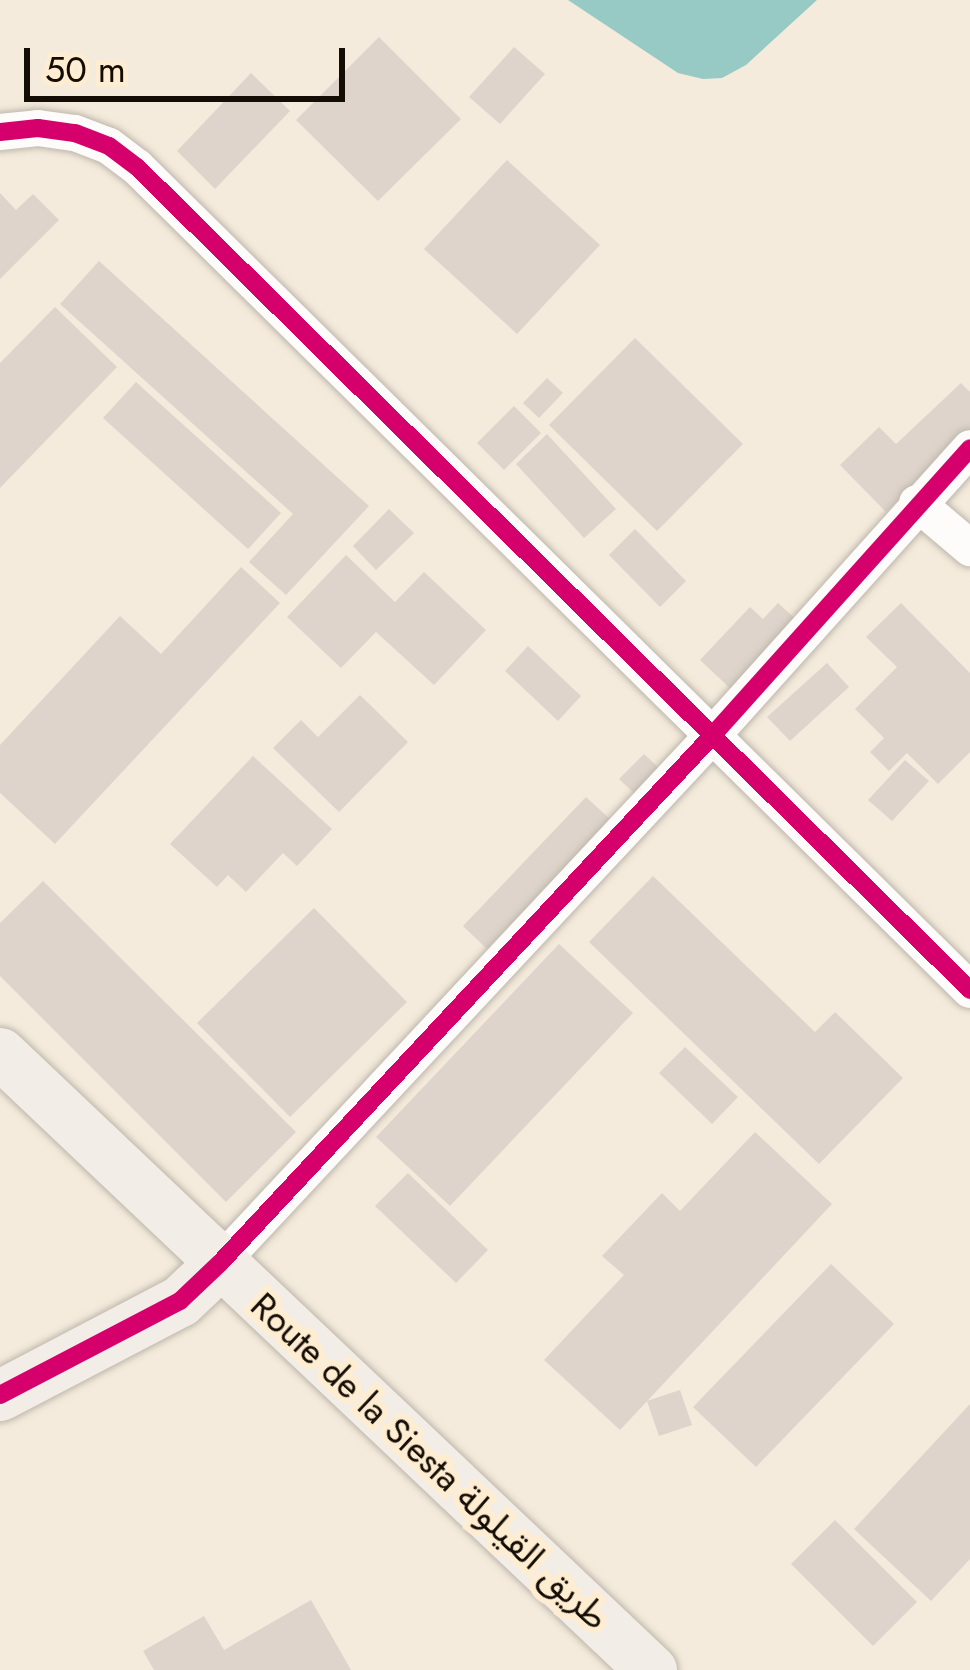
<!DOCTYPE html>
<html>
<head>
<meta charset="utf-8">
<style>
	body { margin:0 }
	#map { position:relative; width:970px; height:1670px; overflow:hidden; background:#f4ebdc; font-family:Jost,"Noto Sans Arabic",sans-serif }
	div>[style] { position:absolute }
	.water>* { inset:0; background:#97c9c5 }
	.building>* { inset:0; background:#ded4cb }
	.roads { filter:drop-shadow(0 0 3px #bfb7ac) drop-shadow(0 0 3px #bfb7ac) }
	.street>* { height:36px; margin:-18px; padding:0 18px; transform-origin:18px; border-radius:18px; background:#fdfcfa }
	.secondary>* { height:51px; margin:-25.5px; padding:0 25.5px; transform-origin:25.5px; border-radius:25.5px; background:#f2ede6 }
	.cycleway>* { height:18px; margin:-9px; padding:0 9px; transform-origin:9px; border-radius:9px; background:#d6006c }
	span { translate:-50% -50%; white-space:nowrap; text-align:center; line-height:1.15; -webkit-text-stroke:12px #ffedd2; paint-order:stroke }
	.street-label { font-size:36px; color:#130d05 }
	.scale { position:absolute; left:24px; top:48px; width:321px; height:54px; box-sizing:border-box; border:6px solid #130d05; border-top:0; padding-left:15px; font-size:36px; line-height:42px; white-space:nowrap; color:#130d05; -webkit-text-stroke:9px #ffedd2; paint-order:stroke }
</style>
</head>
<body>
<div id="map">
	<div class="water">
		<i style="clip-path:polygon(568px 0,817px 0,746px 65px,722px 78px,703px 79px,678px 73px)"></i>
	</div>
	<div class="building">
		<i style="clip-path:polygon(379px 37px,461px 119px,378px 201px,296px 120px)"></i>
		<i style="clip-path:polygon(514px 47px,545px 74px,500px 124px,469px 97px)"></i>
		<i style="clip-path:polygon(251px 73px,290px 111px,215px 189px,177px 151px)"></i>
		<i style="clip-path:polygon(507px 160px,600px 245px,517px 334px,424px 249px)"></i>
		<i style="clip-path:polygon(0 193px,16px 210px,33px 194px,59px 220px,0 279px)"></i>
		<i style="clip-path:polygon(99px 261px,369px 506px,286px 595px,249px 562px,293px 514px,60px 304px)"></i>
		<i style="clip-path:polygon(55px 307px,117px 367px,0 488px,0 363px)"></i>
		<i style="clip-path:polygon(635px 338px,743px 444px,657px 531px,549px 425px)"></i>
		<i style="clip-path:polygon(547px 378px,563px 393px,539px 418px,523px 403px)"></i>
		<i style="clip-path:polygon(136px 382px,281px 513px,248px 549px,103px 418px)"></i>
		<i style="clip-path:polygon(961px 383px,970px 392px,970px 432px,886px 512px,840px 465px,879px 427px,896px 444px)"></i>
		<i style="clip-path:polygon(514px 406px,541px 433px,504px 470px,477px 443px)"></i>
		<i style="clip-path:polygon(547px 434px,616px 509px,584px 538px,516px 464px)"></i>
		<i style="clip-path:polygon(389px 509px,414px 533px,376px 570px,353px 546px)"></i>
		<i style="clip-path:polygon(635px 529px,686px 581px,660px 607px,609px 555px)"></i>
		<i style="clip-path:polygon(346px 555px,395px 602px,424px 572px,486px 630px,434px 685px,376px 632px,341px 668px,287px 617px)"></i>
		<i style="clip-path:polygon(241px 567px,280px 603px,55px 844px,0 793px,0 745px,120px 616px,161px 654px)"></i>
		<i style="clip-path:polygon(778px 603px,799px 622px,733px 691px,700px 660px,750px 607px,763px 619px)"></i>
		<i style="clip-path:polygon(901px 603px,970px 673px,970px 752px,938px 784px,907px 753px,889px 771px,870px 752px,884px 738px,855px 709px,897px 667px,866px 637px)"></i>
		<i style="clip-path:polygon(528px 646px,581px 696px,558px 721px,505px 671px)"></i>
		<i style="clip-path:polygon(827px 663px,849px 687px,790px 741px,767px 717px)"></i>
		<i style="clip-path:polygon(360px 695px,408px 742px,339px 812px,273px 748px,301px 720px,318px 737px)"></i>
		<i style="clip-path:polygon(644px 754px,659px 768px,635px 794px,619px 779px)"></i>
		<i style="clip-path:polygon(253px 756px,332px 829px,297px 866px,283px 853px,246px 892px,228px 875px,217px 887px,170px 844px)"></i>
		<i style="clip-path:polygon(905px 760px,929px 781px,892px 821px,868px 800px)"></i>
		<i style="clip-path:polygon(586px 797px,611px 820px,487px 949px,463px 926px)"></i>
		<i style="clip-path:polygon(653px 876px,815px 1032px,835px 1012px,903px 1078px,819px 1164px,589px 942px)"></i>
		<i style="clip-path:polygon(43px 881px,296px 1132px,226px 1202px,0 976px,0 923px)"></i>
		<i style="clip-path:polygon(314px 908px,407px 1002px,290px 1117px,197px 1023px)"></i>
		<i style="clip-path:polygon(559px 944px,633px 1013px,450px 1206px,376px 1137px)"></i>
		<i style="clip-path:polygon(685px 1047px,738px 1097px,712px 1124px,659px 1073px)"></i>
		<i style="clip-path:polygon(755px 1132px,832px 1204px,620px 1430px,544px 1360px,624px 1275px,602px 1256px,662px 1193px,680px 1211px)"></i>
		<i style="clip-path:polygon(408px 1173px,488px 1250px,456px 1283px,375px 1206px)"></i>
		<i style="clip-path:polygon(831px 1264px,894px 1324px,756px 1467px,693px 1407px)"></i>
		<i style="clip-path:polygon(680px 1390px,692px 1425px,659px 1436px,647px 1401px)"></i>
		<i style="clip-path:polygon(970px 1404px,970px 1559px,931px 1601px,854px 1529px)"></i>
		<i style="clip-path:polygon(835px 1520px,917px 1602px,873px 1646px,791px 1564px)"></i>
		<i style="clip-path:polygon(311px 1600px,351px 1670px,154px 1670px,143px 1651px,204px 1616px,224px 1650px)"></i>
	</div>
	<div class="roads">
		<div class="street">
			<i style="left:0;top:132px;width:38px;rotate:-6deg"></i>
			<i style="left:38px;top:128px;width:37px;rotate:8deg"></i>
			<i style="left:75px;top:133px;width:36px;rotate:21deg"></i>
			<i style="left:109px;top:146px;width:35px;rotate:37deg"></i>
			<i style="left:137px;top:167px;width:1171px;rotate:44.65deg"></i>
			<i style="left:917px;top:503px;width:70px;rotate:40.3deg"></i>
			<i style="left:220px;top:1263px;width:720px;rotate:-46.97deg"></i>
			<i style="left:711px;top:737px;width:388px;rotate:-48.1deg"></i>
		</div>
		<div class="secondary">
			<i style="left:0;top:1053px;width:897px;rotate:43.46deg"></i>
			<i style="left:0;top:1395px;width:203px;rotate:-27.6deg"></i>
			<i style="left:180px;top:1301px;width:55px;rotate:-43.5deg"></i>
		</div>
	</div>
	<div class="cycleway">
		<i style="left:0;top:132px;width:38px;rotate:-6deg"></i>
		<i style="left:38px;top:128px;width:37px;rotate:8deg"></i>
		<i style="left:75px;top:133px;width:36px;rotate:21deg"></i>
		<i style="left:109px;top:146px;width:35px;rotate:37deg"></i>
		<i style="left:137px;top:167px;width:1171px;rotate:44.65deg"></i>
		<i style="left:0;top:1395px;width:203px;rotate:-27.6deg"></i>
		<i style="left:180px;top:1301px;width:55px;rotate:-43.5deg"></i>
		<i style="left:220px;top:1263px;width:720px;rotate:-46.97deg"></i>
		<i style="left:711px;top:737px;width:388px;rotate:-48.1deg"></i>
	</div>
	<div class="street-label">
		<span style="left:430px;top:1461px;rotate:43deg">Route de la Siesta طريق القيلولة</span>
	</div>
	<div class="scale">50 m</div>
</div>
</body>
</html>
